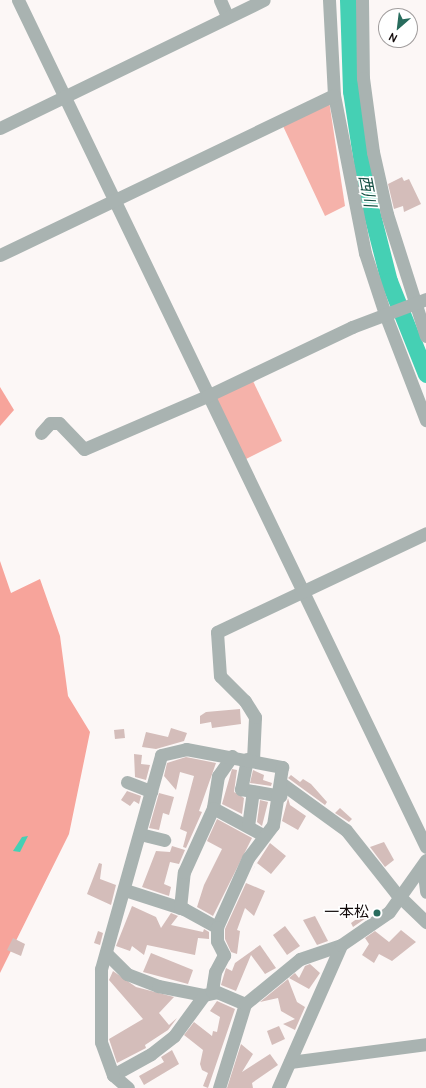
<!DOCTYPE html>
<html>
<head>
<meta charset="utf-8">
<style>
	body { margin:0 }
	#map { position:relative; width:426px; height:1088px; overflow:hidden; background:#fcf7f6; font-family:Cabin,"Noto Sans JP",sans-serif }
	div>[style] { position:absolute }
	.green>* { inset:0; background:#f5b2aa }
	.forest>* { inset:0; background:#f7a49b }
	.water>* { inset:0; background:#45d0b4 }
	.river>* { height:17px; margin:-8.5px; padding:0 8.5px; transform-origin:8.5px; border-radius:8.5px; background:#45d0b4 }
	.building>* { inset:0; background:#d4bdba }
	.minor>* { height:13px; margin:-6.5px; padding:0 6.5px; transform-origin:6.5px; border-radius:6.5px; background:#a9b3b1 }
	.dots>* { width:11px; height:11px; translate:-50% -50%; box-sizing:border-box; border:2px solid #fff; border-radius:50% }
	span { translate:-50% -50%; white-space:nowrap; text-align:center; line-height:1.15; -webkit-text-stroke:3.5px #fff; paint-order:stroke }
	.poi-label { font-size:15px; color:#130b0b }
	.right { translate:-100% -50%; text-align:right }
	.water-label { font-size:16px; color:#165044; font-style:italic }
	.north { position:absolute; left:378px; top:8px; width:40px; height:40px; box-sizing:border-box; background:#fff; border:1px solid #a19d9d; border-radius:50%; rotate:208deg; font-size:11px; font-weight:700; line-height:16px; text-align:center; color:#130b0b }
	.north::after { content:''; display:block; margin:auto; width:14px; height:18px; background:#286c5d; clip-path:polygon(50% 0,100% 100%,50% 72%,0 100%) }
</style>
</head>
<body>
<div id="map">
	<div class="green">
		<i style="clip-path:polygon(329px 101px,345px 206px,325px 216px,283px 126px)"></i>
		<i style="clip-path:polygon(252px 379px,282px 441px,244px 460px,214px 398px)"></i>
	</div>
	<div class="forest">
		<i style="clip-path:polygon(0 387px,14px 410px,0 426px)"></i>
		<i style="clip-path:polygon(0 561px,11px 593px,40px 579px,60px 636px,68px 696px,90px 732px,69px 834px,0 973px)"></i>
	</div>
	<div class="water">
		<i style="clip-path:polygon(28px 836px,20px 852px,13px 851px,22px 837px)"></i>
	</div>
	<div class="river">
		<i style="left:348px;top:0;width:91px;rotate:88.1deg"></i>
		<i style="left:351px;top:91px;width:105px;rotate:81.3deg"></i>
		<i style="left:367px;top:195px;width:89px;rotate:75.7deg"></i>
		<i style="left:389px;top:281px;width:100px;rotate:68.3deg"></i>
	</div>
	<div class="building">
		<i style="clip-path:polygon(402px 177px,404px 181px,409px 179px,421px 204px,404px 212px,403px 206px,394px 209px,388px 184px)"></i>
		<i style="clip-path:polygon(240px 709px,241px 724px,212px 728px,211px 722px,200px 724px,200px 716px,206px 712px)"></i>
		<i style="clip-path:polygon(171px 728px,187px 733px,184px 741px,156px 749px,142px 747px,146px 732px,168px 737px)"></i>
		<i style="clip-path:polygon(124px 729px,125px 738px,115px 739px,114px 730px)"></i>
		<i style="clip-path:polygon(134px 754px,142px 755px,141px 764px,150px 765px,146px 780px,135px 777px)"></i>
		<i style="clip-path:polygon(186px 757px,216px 763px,199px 811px,202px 812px,186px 848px,183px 847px,187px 832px,180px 829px,194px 776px,180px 772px,176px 790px,164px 776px,167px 763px)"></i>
		<i style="clip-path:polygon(232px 769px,237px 770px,234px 792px,244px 798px,242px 814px,222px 804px)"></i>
		<i style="clip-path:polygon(253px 770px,264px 775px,263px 780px,272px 783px,271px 786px,250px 783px)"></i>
		<i style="clip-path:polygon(291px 775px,300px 782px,303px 779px,311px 784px,327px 802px,325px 805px,288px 778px)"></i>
		<i style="clip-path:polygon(127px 791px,141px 796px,139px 804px,134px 801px,130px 806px,121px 800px)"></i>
		<i style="clip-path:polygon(159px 793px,174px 797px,169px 815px,163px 813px,159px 830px,149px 828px)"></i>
		<i style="clip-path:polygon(288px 798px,290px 805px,306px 816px,298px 830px,282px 821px)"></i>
		<i style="clip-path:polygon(260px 800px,268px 802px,262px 826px,257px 822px)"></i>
		<i style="clip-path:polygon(340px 808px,352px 819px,349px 822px,335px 813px)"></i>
		<i style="clip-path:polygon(217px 819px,252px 838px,213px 916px,197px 907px,204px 885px,222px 849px,207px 841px)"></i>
		<i style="clip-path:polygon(384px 842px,394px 860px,385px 867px,370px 847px)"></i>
		<i style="clip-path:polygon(270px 843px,286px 856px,271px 874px,257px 863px,250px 874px)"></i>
		<i style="clip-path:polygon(172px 846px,185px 850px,179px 864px,170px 862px,164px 884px,171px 887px,169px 896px,142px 887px,156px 851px,170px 852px)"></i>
		<i style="clip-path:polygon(99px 863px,102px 864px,100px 879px,116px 885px,111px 905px,87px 894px)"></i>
		<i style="clip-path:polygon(246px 883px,265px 891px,254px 916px,245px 908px,237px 930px,240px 931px,237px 954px,231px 952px,225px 939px,225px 929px)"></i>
		<i style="clip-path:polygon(132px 906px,156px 917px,161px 928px,171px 913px,178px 916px,171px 925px,203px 932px,204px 929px,209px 932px,209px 939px,198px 938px,195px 955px,147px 945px,144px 955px,132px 946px,130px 951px,116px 946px)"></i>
		<i style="clip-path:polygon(355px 908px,366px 918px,353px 927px,351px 923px,358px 918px)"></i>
		<i style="clip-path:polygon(315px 916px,328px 941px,317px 945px,303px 920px)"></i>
		<i style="clip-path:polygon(285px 926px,300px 946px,287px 955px,273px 935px)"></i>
		<i style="clip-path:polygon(401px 930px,416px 942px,392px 961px,379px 954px,374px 963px,362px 955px,369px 944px,365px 938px,375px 931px,389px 942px)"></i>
		<i style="clip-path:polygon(98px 931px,103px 933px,100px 945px,94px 943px)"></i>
		<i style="clip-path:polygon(13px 938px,25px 944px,21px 956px,7px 950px)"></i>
		<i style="clip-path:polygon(260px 945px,276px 968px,265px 974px,251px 955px,236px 991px,221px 985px,226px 968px,232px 971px,235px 963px)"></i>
		<i style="clip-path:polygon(151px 953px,193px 970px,188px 984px,143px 972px)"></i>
		<i style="clip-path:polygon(310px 964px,320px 973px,309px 989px,289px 978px,295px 973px,299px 978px,305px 966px)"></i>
		<i style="clip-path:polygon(113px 971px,136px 987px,174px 997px,159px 1013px,169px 1025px,177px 1018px,168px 1030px,145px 1045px,146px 1048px,117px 1063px,109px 1039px,143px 1019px,109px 980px)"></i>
		<i style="clip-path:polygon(288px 979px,297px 1002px,305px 1007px,295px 1030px,283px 1024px,295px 1019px,281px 1011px,278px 998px,260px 1002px)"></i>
		<i style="clip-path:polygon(217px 1001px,235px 1009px,208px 1088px,203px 1086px,208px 1073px,202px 1070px,200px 1064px,203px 1050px,184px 1035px,194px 1022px,212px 1036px,213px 1031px,217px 1032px,220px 1017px,210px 1011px)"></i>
		<i style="clip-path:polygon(279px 1026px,285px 1039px,272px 1045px,267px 1031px)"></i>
		<i style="clip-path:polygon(241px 1044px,253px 1054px,242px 1072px,270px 1054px,278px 1065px,252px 1083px,253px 1088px,227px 1088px)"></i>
		<i style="clip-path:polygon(172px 1050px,179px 1064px,144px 1085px,139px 1076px,164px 1062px,161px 1057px)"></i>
	</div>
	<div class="minor">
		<i style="left:18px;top:0;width:940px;rotate:64.28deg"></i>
		<i style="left:220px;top:0;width:17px;rotate:66deg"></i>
		<i style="left:329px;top:0;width:95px;rotate:87deg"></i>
		<i style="left:334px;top:95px;width:161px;rotate:78.9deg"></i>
		<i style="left:365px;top:253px;width:64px;rotate:71.8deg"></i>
		<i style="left:385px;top:314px;width:114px;rotate:68.9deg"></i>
		<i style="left:362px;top:0;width:78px;rotate:89.3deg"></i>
		<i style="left:363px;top:78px;width:75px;rotate:82.3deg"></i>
		<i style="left:373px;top:152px;width:64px;rotate:77.3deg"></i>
		<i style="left:387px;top:214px;width:128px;rotate:72.3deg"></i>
		<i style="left:0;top:128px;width:293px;rotate:-25.9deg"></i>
		<i style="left:0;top:255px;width:370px;rotate:-25.6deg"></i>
		<i style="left:41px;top:433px;width:13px;rotate:-48deg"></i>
		<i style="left:50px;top:423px;width:9px"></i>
		<i style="left:59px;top:423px;width:36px;rotate:46deg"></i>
		<i style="left:84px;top:449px;width:134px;rotate:-23.3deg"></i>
		<i style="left:207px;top:396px;width:161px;rotate:-25.4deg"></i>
		<i style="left:352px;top:327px;width:79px;rotate:-20.7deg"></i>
		<i style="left:232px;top:756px;width:24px;rotate:125deg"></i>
		<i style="left:218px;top:776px;width:32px;rotate:99deg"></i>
		<i style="left:213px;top:808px;width:57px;rotate:28.4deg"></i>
		<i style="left:247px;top:759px;width:31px;rotate:101deg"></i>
		<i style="left:241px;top:789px;width:40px;rotate:10deg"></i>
		<i style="left:253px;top:760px;width:43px;rotate:-87.3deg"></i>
		<i style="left:255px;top:717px;width:19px;rotate:-122deg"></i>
		<i style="left:245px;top:701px;width:35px;rotate:-135deg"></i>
		<i style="left:220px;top:676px;width:44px;rotate:-93.9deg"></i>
		<i style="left:217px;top:632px;width:231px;rotate:-25.3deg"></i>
		<i style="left:127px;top:782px;width:26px;rotate:21deg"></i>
		<i style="left:281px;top:783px;width:80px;rotate:35.9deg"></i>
		<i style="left:346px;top:830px;width:80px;rotate:51.6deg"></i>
		<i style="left:396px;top:893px;width:42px;rotate:44deg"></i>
		<i style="left:248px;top:826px;width:35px;rotate:-82deg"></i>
		<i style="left:140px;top:834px;width:25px;rotate:14deg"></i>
		<i style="left:423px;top:866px;width:26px;rotate:83deg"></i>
		<i style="left:125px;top:890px;width:62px;rotate:17.9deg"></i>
		<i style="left:184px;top:909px;width:38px;rotate:29deg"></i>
		<i style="left:180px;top:908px;width:36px;rotate:-84deg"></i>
		<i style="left:184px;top:872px;width:70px;rotate:-65.6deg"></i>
		<i style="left:106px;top:953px;width:30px;rotate:45deg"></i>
		<i style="left:127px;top:974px;width:33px;rotate:21deg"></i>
		<i style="left:158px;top:986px;width:47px;rotate:11.1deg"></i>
		<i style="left:204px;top:995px;width:13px;rotate:-13deg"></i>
		<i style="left:217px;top:992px;width:30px;rotate:23deg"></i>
		<i style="left:290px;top:1062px;width:137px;rotate:-7.5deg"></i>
		<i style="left:113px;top:1075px;width:43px;rotate:-28.9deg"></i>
		<i style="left:151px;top:1054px;width:29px;rotate:-38deg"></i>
		<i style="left:174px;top:1036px;width:51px;rotate:-53.8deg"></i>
		<i style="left:128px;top:1088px;width:20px;rotate:-139deg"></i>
		<i style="left:113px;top:1075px;width:35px;rotate:-110deg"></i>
		<i style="left:101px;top:1042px;width:73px;rotate:-90deg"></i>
		<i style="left:101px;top:969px;width:222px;rotate:-74.3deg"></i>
		<i style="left:161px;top:755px;width:26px;rotate:-13deg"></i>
		<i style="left:186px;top:749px;width:98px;rotate:10.6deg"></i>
		<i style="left:282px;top:767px;width:59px;rotate:98.8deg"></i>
		<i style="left:273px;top:825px;width:41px;rotate:127.1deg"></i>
		<i style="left:248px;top:858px;width:76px;rotate:114.2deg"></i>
		<i style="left:217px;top:927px;width:14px;rotate:90deg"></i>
		<i style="left:217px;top:941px;width:16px;rotate:63deg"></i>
		<i style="left:224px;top:955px;width:19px;rotate:118deg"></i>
		<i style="left:215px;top:972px;width:20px;rotate:99deg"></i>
		<i style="left:219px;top:1088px;width:88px;rotate:-72.8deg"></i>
		<i style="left:245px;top:1004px;width:71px;rotate:-39.3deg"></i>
		<i style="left:300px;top:959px;width:43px;rotate:-18.9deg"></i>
		<i style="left:278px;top:1088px;width:156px;rotate:-66.2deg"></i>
		<i style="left:341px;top:945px;width:58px;rotate:-34.5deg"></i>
		<i style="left:389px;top:912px;width:64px;rotate:-54.6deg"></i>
	</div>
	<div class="dots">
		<i style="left:377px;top:913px;background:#286c5d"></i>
	</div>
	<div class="poi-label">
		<span class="right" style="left:369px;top:913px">一本松</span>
	</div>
	<div class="water-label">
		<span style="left:367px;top:191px;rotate:79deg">西川</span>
	</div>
	<div class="north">N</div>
</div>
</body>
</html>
